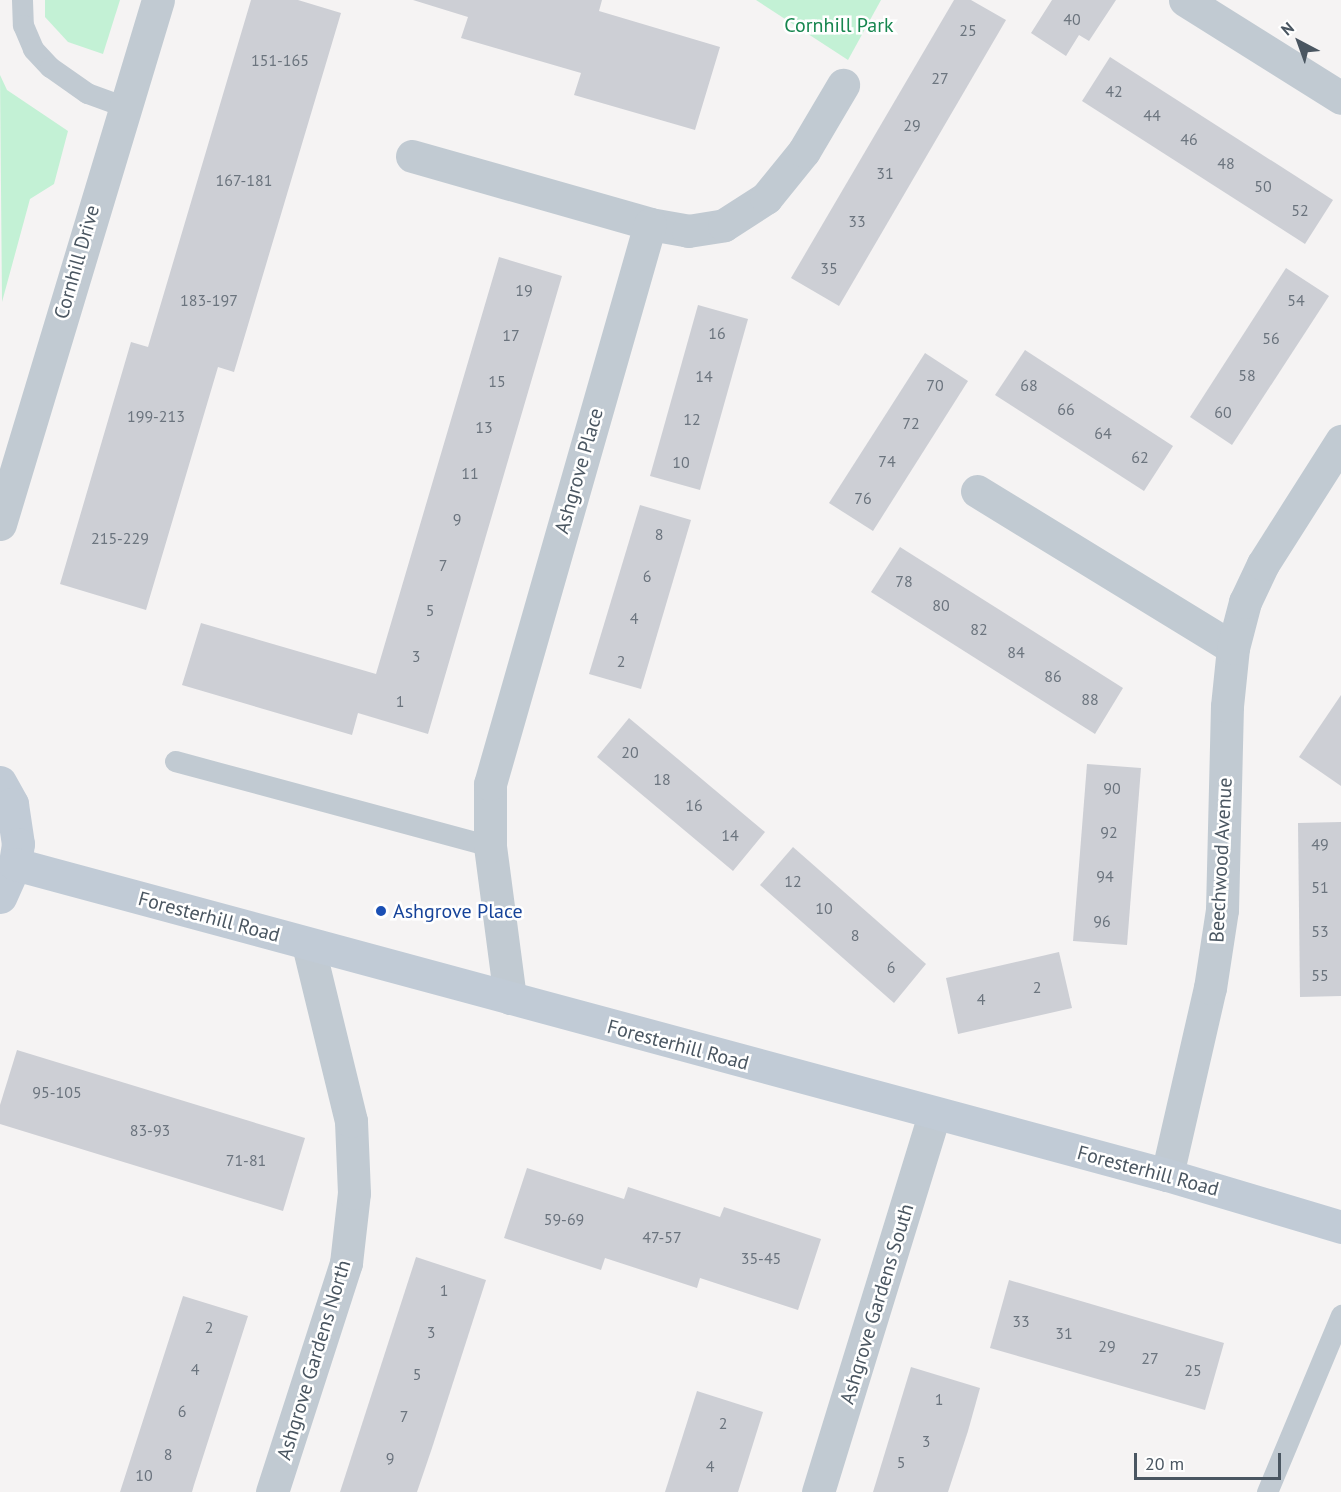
<!DOCTYPE html>
<html>
<head>
<meta charset="utf-8">
<style>
	body { margin:0 }
	#map { position:relative; width:1341px; height:1492px; overflow:hidden; background:#f5f3f3; font-family:"PT Sans",sans-serif }
	div>[style] { position:absolute }
	.green>* { inset:0; background:#c3f1d5 }
	.building>* { inset:0; background:#cdcfd5 }
	.lane>* { height:21px; margin:-10.5px; padding:0 10.5px; transform-origin:10.5px; border-radius:10.5px; background:#c1cad2 }
	.street>* { height:33px; margin:-16.5px; padding:0 16.5px; transform-origin:16.5px; border-radius:16.5px; background:#c1cad2 }
	.secondary>* { height:33px; margin:-16.5px; padding:0 16.5px; transform-origin:16.5px; border-radius:16.5px; background:#c1cbd6 }
	.dots>* { width:16px; height:16px; translate:-50% -50%; box-sizing:border-box; border:3px solid #fff; border-radius:50% }
	span { translate:-50% -50%; white-space:nowrap; text-align:center; line-height:1.15; -webkit-text-stroke:5px #fff; paint-order:stroke }
	.number-label { font-size:16px; color:#6b747e }
	.number-label span { -webkit-text-stroke-width:0 }
	.park-label { font-size:20px; color:#17864f }
	.street-label { font-size:20px; color:#4a5661 }
	.transit-label { font-size:20px; color:#164399 }
	.left { translate:0 -50%; text-align:left }
	.north { position:absolute; left:1269px; top:12px; width:60px; height:60px; -webkit-text-stroke:4px #fff; paint-order:stroke; rotate:319deg; font-size:16px; font-weight:700; line-height:24px; text-align:center; color:#4a5661 }
	.north::after { content:''; display:block; margin:auto; width:21px; height:27px; background:#4a5661; clip-path:polygon(50% 0,100% 100%,50% 72%,0 100%) }
	.scale { position:absolute; left:1134px; top:1453px; width:147px; height:27px; box-sizing:border-box; border:3px solid #4a5661; border-top:0; padding-left:8px; font-size:18px; line-height:21px; white-space:nowrap; color:#4a5661; -webkit-text-stroke:4px #fff; paint-order:stroke }
</style>
</head>
<body>
<div id="map">
	<div class="green">
		<i style="clip-path:polygon(45px 0,120px 0,103px 54px,68px 42px,45px 17px)"></i>
		<i style="clip-path:polygon(756px 0,881px 0,848px 60px)"></i>
		<i style="clip-path:polygon(0 75px,7px 90px,68px 131px,54px 184px,30px 199px,2px 302px)"></i>
	</div>
	<div class="building">
		<i style="clip-path:polygon(251px 0,298px 0,341px 13px,234px 372px,218px 367px,146px 610px,60px 584px,131px 342px,148px 347px)"></i>
		<i style="clip-path:polygon(413px 0,602px 0,599px 11px,720px 47px,695px 130px,574px 95px,581px 73px,461px 38px,468px 17px)"></i>
		<i style="clip-path:polygon(954px 0,971px 0,1006px 20px,839px 306px,791px 278px)"></i>
		<i style="clip-path:polygon(1052px 0,1116px 0,1089px 41px,1079px 35px,1066px 56px,1031px 33px)"></i>
		<i style="clip-path:polygon(1110px 57px,1333px 200px,1305px 244px,1082px 101px)"></i>
		<i style="clip-path:polygon(499px 257px,562px 276px,428px 734px,358px 713px,352px 735px,182px 685px,201px 623px,376px 674px)"></i>
		<i style="clip-path:polygon(1286px 268px,1329px 296px,1232px 445px,1190px 417px)"></i>
		<i style="clip-path:polygon(698px 305px,748px 319px,700px 490px,650px 476px)"></i>
		<i style="clip-path:polygon(1025px 350px,1173px 446px,1144px 491px,995px 395px)"></i>
		<i style="clip-path:polygon(925px 353px,968px 381px,873px 531px,829px 503px)"></i>
		<i style="clip-path:polygon(640px 505px,691px 520px,641px 689px,589px 674px)"></i>
		<i style="clip-path:polygon(900px 547px,1123px 688px,1095px 734px,871px 592px)"></i>
		<i style="clip-path:polygon(1341px 695px,1341px 786px,1299px 757px)"></i>
		<i style="clip-path:polygon(629px 718px,765px 832px,733px 871px,597px 757px)"></i>
		<i style="clip-path:polygon(1087px 764px,1141px 768px,1127px 945px,1073px 941px)"></i>
		<i style="clip-path:polygon(1341px 822px,1341px 996px,1300px 997px,1298px 823px)"></i>
		<i style="clip-path:polygon(793px 847px,926px 964px,894px 1003px,760px 885px)"></i>
		<i style="clip-path:polygon(1059px 952px,1072px 1008px,958px 1034px,946px 978px)"></i>
		<i style="clip-path:polygon(17px 1050px,305px 1138px,283px 1211px,0 1124px,0 1105px)"></i>
		<i style="clip-path:polygon(527px 1168px,624px 1199px,628px 1187px,720px 1217px,724px 1207px,821px 1239px,798px 1310px,700px 1278px,697px 1288px,605px 1258px,601px 1270px,504px 1238px)"></i>
		<i style="clip-path:polygon(416px 1257px,486px 1280px,432px 1448px,417px 1492px,340px 1492px)"></i>
		<i style="clip-path:polygon(1009px 1280px,1224px 1343px,1205px 1410px,990px 1348px)"></i>
		<i style="clip-path:polygon(183px 1296px,248px 1316px,194px 1485px,192px 1492px,120px 1492px)"></i>
		<i style="clip-path:polygon(911px 1367px,980px 1388px,968px 1431px,948px 1492px,873px 1492px)"></i>
		<i style="clip-path:polygon(697px 1391px,763px 1412px,738px 1492px,665px 1492px)"></i>
	</div>
	<div class="lane">
		<i style="left:22px;top:0;width:25px;rotate:88deg"></i>
		<i style="left:23px;top:25px;width:26px;rotate:67deg"></i>
		<i style="left:33px;top:49px;width:25px;rotate:47deg"></i>
		<i style="left:50px;top:67px;width:45px;rotate:35.1deg"></i>
		<i style="left:87px;top:93px;width:38px;rotate:20deg"></i>
		<i style="left:175px;top:761px;width:326px;rotate:15.1deg"></i>
		<i style="left:1267px;top:1492px;width:192px;rotate:-67.3deg"></i>
	</div>
	<div class="street">
		<i style="left:1185px;top:0;width:184px;rotate:32.1deg"></i>
		<i style="left:412px;top:156px;width:248px;rotate:15.9deg"></i>
		<i style="left:650px;top:224px;width:39px;rotate:10deg"></i>
		<i style="left:688px;top:231px;width:36px;rotate:-9deg"></i>
		<i style="left:724px;top:225px;width:50px;rotate:-32.7deg"></i>
		<i style="left:766px;top:198px;width:60px;rotate:-51deg"></i>
		<i style="left:804px;top:151px;width:77px;rotate:-59.4deg"></i>
		<i style="left:977px;top:491px;width:300px;rotate:31.5deg"></i>
		<i style="left:0;top:524px;width:547px;rotate:-73.22deg"></i>
		<i style="left:510px;top:998px;width:153px;rotate:-97.5deg"></i>
		<i style="left:490px;top:846px;width:62px;rotate:-90deg"></i>
		<i style="left:490px;top:784px;width:582px;rotate:-74.05deg"></i>
		<i style="left:1167px;top:1175px;width:192px;rotate:-77.1deg"></i>
		<i style="left:1210px;top:988px;width:79px;rotate:-81.3deg"></i>
		<i style="left:1222px;top:910px;width:204px;rotate:-88.6deg"></i>
		<i style="left:1227px;top:706px;width:58px;rotate:-84.1deg"></i>
		<i style="left:1233px;top:648px;width:48px;rotate:-75.4deg"></i>
		<i style="left:1245px;top:602px;width:42px;rotate:-64.7deg"></i>
		<i style="left:1263px;top:564px;width:146px;rotate:-57.6deg"></i>
		<i style="left:272px;top:1492px;width:241px;rotate:-72.1deg"></i>
		<i style="left:346px;top:1263px;width:70px;rotate:-83.5deg"></i>
		<i style="left:354px;top:1193px;width:72px;rotate:-92.4deg"></i>
		<i style="left:351px;top:1121px;width:182px;rotate:-103.7deg"></i>
		<i style="left:818px;top:1492px;width:394px;rotate:-72.9deg"></i>
	</div>
	<div class="secondary">
		<i style="left:0;top:782px;width:25px;rotate:61deg"></i>
		<i style="left:12px;top:804px;width:40px;rotate:81.5deg"></i>
		<i style="left:18px;top:844px;width:20px;rotate:99deg"></i>
		<i style="left:15px;top:864px;width:36px;rotate:114deg"></i>
		<i style="left:15px;top:864px;width:1193px;rotate:15.11deg"></i>
		<i style="left:1167px;top:1175px;width:182px;rotate:16.6deg"></i>
	</div>
	<div class="dots">
		<i style="left:381px;top:911px;background:#1a4fb4"></i>
	</div>
	<div class="number-label">
		<span style="left:1072px;top:19px">40</span>
		<span style="left:968px;top:30px">25</span>
		<span style="left:280px;top:60px">151-165</span>
		<span style="left:940px;top:78px">27</span>
		<span style="left:1114px;top:91px">42</span>
		<span style="left:1152px;top:115px">44</span>
		<span style="left:912px;top:125px">29</span>
		<span style="left:1189px;top:139px">46</span>
		<span style="left:1226px;top:163px">48</span>
		<span style="left:885px;top:173px">31</span>
		<span style="left:244px;top:180px">167-181</span>
		<span style="left:1263px;top:186px">50</span>
		<span style="left:1300px;top:210px">52</span>
		<span style="left:857px;top:221px">33</span>
		<span style="left:829px;top:268px">35</span>
		<span style="left:524px;top:290px">19</span>
		<span style="left:209px;top:300px">183-197</span>
		<span style="left:1296px;top:300px">54</span>
		<span style="left:717px;top:333px">16</span>
		<span style="left:511px;top:335px">17</span>
		<span style="left:1271px;top:338px">56</span>
		<span style="left:1247px;top:375px">58</span>
		<span style="left:704px;top:376px">14</span>
		<span style="left:497px;top:381px">15</span>
		<span style="left:935px;top:385px">70</span>
		<span style="left:1029px;top:385px">68</span>
		<span style="left:1066px;top:409px">66</span>
		<span style="left:1223px;top:412px">60</span>
		<span style="left:156px;top:416px">199-213</span>
		<span style="left:692px;top:419px">12</span>
		<span style="left:911px;top:423px">72</span>
		<span style="left:484px;top:427px">13</span>
		<span style="left:1103px;top:433px">64</span>
		<span style="left:1140px;top:457px">62</span>
		<span style="left:887px;top:461px">74</span>
		<span style="left:681px;top:462px">10</span>
		<span style="left:470px;top:473px">11</span>
		<span style="left:863px;top:498px">76</span>
		<span style="left:457px;top:519px">9</span>
		<span style="left:659px;top:534px">8</span>
		<span style="left:120px;top:538px">215-229</span>
		<span style="left:443px;top:565px">7</span>
		<span style="left:647px;top:576px">6</span>
		<span style="left:904px;top:581px">78</span>
		<span style="left:941px;top:605px">80</span>
		<span style="left:430px;top:610px">5</span>
		<span style="left:634px;top:618px">4</span>
		<span style="left:979px;top:629px">82</span>
		<span style="left:1016px;top:652px">84</span>
		<span style="left:416px;top:656px">3</span>
		<span style="left:621px;top:661px">2</span>
		<span style="left:1053px;top:676px">86</span>
		<span style="left:1090px;top:699px">88</span>
		<span style="left:400px;top:701px">1</span>
		<span style="left:630px;top:752px">20</span>
		<span style="left:662px;top:779px">18</span>
		<span style="left:1112px;top:788px">90</span>
		<span style="left:694px;top:805px">16</span>
		<span style="left:1109px;top:832px">92</span>
		<span style="left:730px;top:835px">14</span>
		<span style="left:1320px;top:844px">49</span>
		<span style="left:1105px;top:876px">94</span>
		<span style="left:793px;top:881px">12</span>
		<span style="left:1320px;top:887px">51</span>
		<span style="left:824px;top:908px">10</span>
		<span style="left:1102px;top:921px">96</span>
		<span style="left:1320px;top:931px">53</span>
		<span style="left:855px;top:935px">8</span>
		<span style="left:891px;top:967px">6</span>
		<span style="left:1320px;top:975px">55</span>
		<span style="left:1037px;top:987px">2</span>
		<span style="left:981px;top:999px">4</span>
		<span style="left:57px;top:1092px">95-105</span>
		<span style="left:150px;top:1130px">83-93</span>
		<span style="left:246px;top:1160px">71-81</span>
		<span style="left:564px;top:1219px">59-69</span>
		<span style="left:662px;top:1237px">47-57</span>
		<span style="left:761px;top:1258px">35-45</span>
		<span style="left:444px;top:1290px">1</span>
		<span style="left:1021px;top:1321px">33</span>
		<span style="left:209px;top:1327px">2</span>
		<span style="left:431px;top:1332px">3</span>
		<span style="left:1064px;top:1333px">31</span>
		<span style="left:1107px;top:1346px">29</span>
		<span style="left:1150px;top:1358px">27</span>
		<span style="left:195px;top:1369px">4</span>
		<span style="left:1193px;top:1370px">25</span>
		<span style="left:417px;top:1374px">5</span>
		<span style="left:939px;top:1399px">1</span>
		<span style="left:182px;top:1411px">6</span>
		<span style="left:404px;top:1416px">7</span>
		<span style="left:723px;top:1423px">2</span>
		<span style="left:926px;top:1441px">3</span>
		<span style="left:168px;top:1454px">8</span>
		<span style="left:390px;top:1458px">9</span>
		<span style="left:901px;top:1462px">5</span>
		<span style="left:710px;top:1466px">4</span>
		<span style="left:144px;top:1475px">10</span>
	</div>
	<div class="park-label">
		<span style="left:839px;top:25px">Cornhill Park</span>
	</div>
	<div class="street-label">
		<span style="left:77px;top:262px;rotate:-74deg">Cornhill Drive</span>
		<span style="left:579px;top:471px;rotate:-74deg">Ashgrove Place</span>
		<span style="left:1221px;top:860px;rotate:-87deg">Beechwood Avenue</span>
		<span style="left:209px;top:917px;rotate:15deg">Foresterhill Road</span>
		<span style="left:678px;top:1045px;rotate:15deg">Foresterhill Road</span>
		<span style="left:1148px;top:1171px;rotate:15deg">Foresterhill Road</span>
		<span style="left:877px;top:1304px;rotate:-73deg">Ashgrove Gardens South</span>
		<span style="left:314px;top:1360px;rotate:-73deg">Ashgrove Gardens North</span>
	</div>
	<div class="transit-label">
		<span class="left" style="left:393px;top:911px">Ashgrove Place</span>
	</div>
	<div class="north">N</div>
	<div class="scale">20 m</div>
</div>
</body>
</html>
